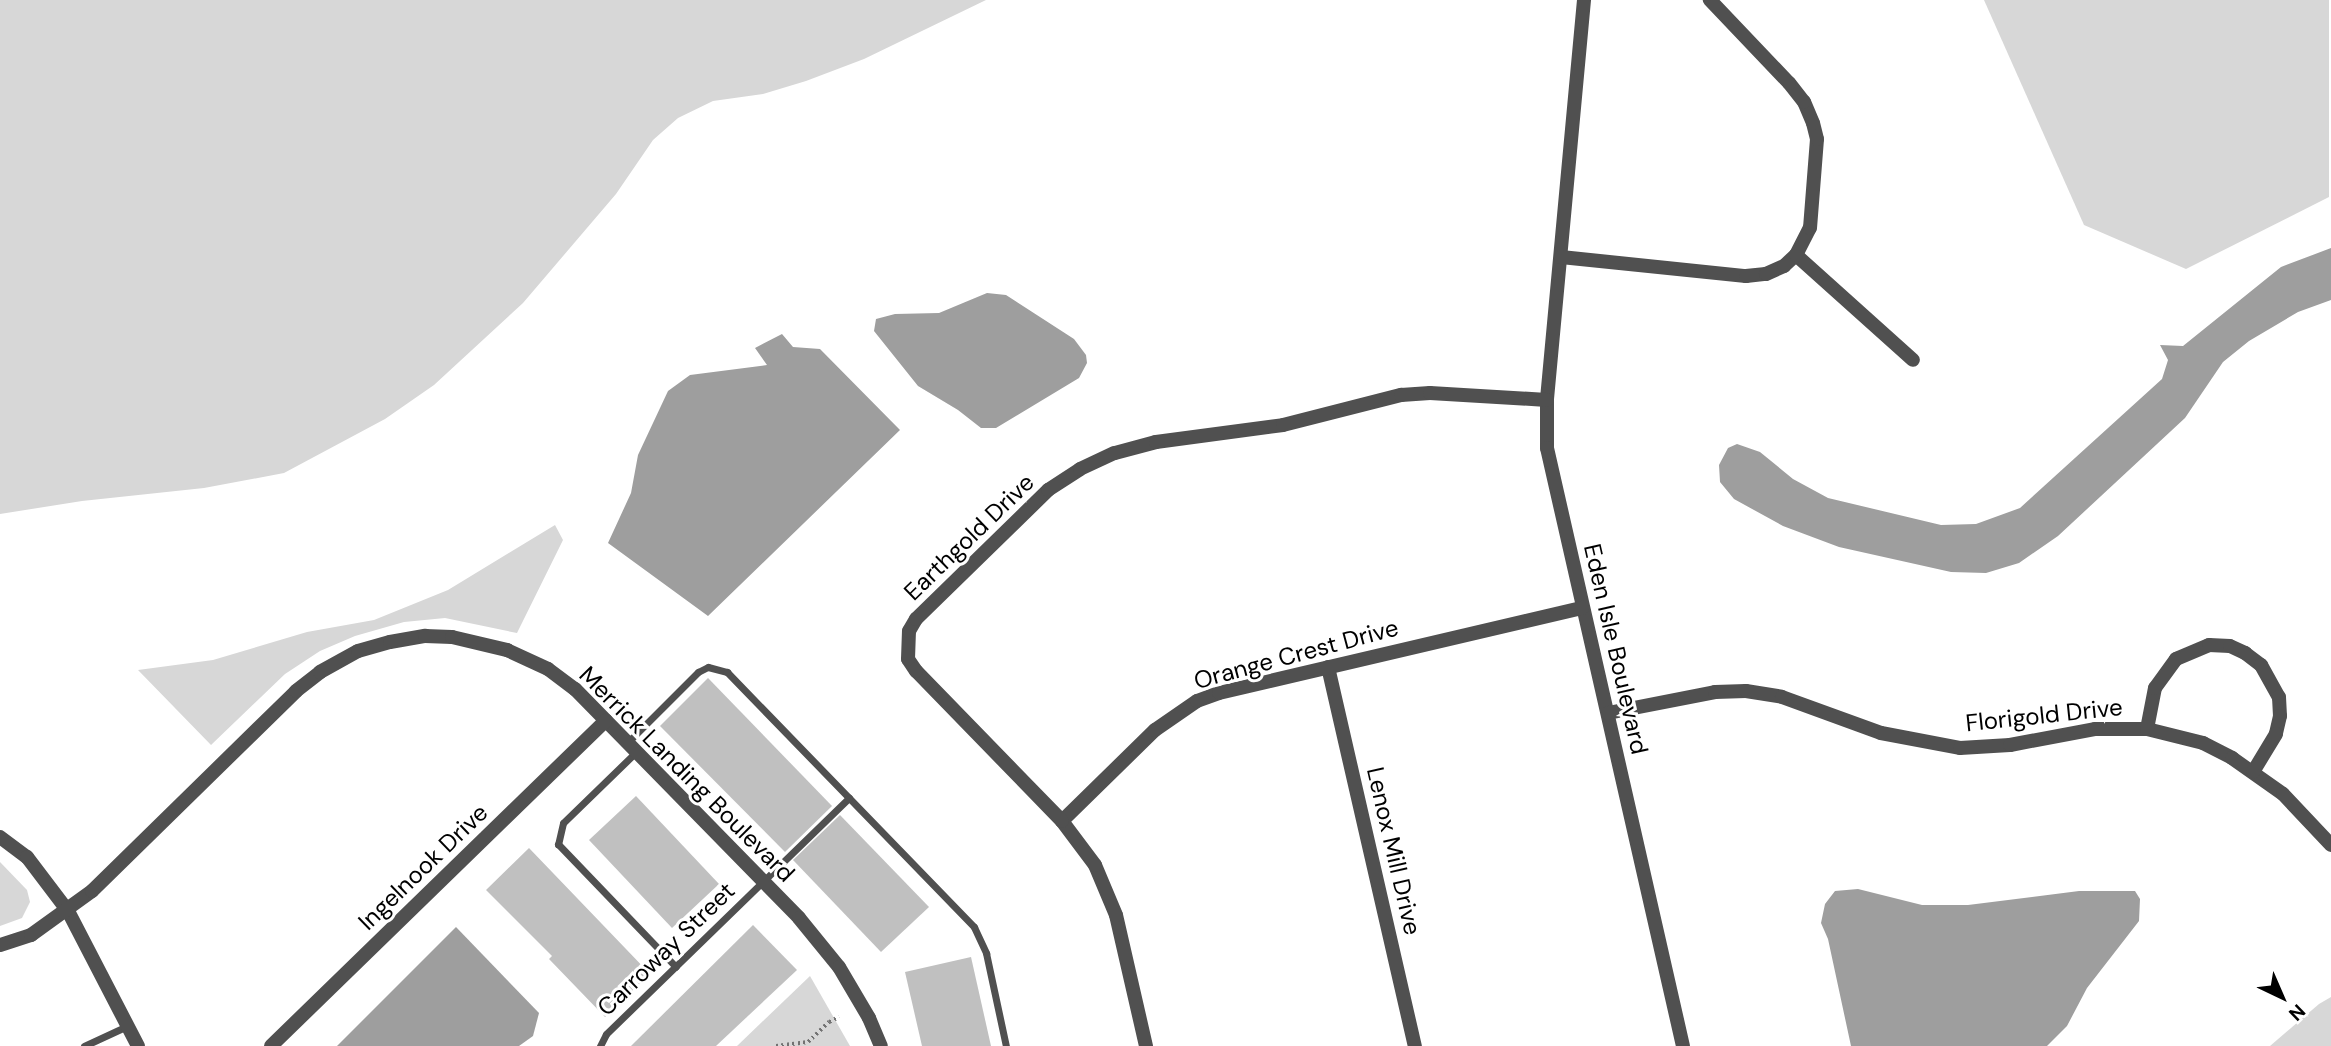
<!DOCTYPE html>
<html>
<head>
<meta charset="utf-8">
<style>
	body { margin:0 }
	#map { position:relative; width:2331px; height:1046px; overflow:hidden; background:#fff; font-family:"DM Sans",sans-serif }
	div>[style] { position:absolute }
	.green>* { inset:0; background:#d7d7d7 }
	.water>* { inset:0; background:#9e9e9e }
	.building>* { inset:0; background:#c0c0c0 }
	.path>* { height:3.5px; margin-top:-1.75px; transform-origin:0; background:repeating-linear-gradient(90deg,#727272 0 2px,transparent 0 5.5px) }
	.lane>* { height:7px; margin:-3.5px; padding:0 3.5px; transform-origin:3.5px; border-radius:3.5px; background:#505050 }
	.street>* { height:14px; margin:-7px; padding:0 7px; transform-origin:7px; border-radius:7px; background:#505050 }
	span { translate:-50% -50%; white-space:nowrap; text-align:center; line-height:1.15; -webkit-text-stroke:6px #fff; paint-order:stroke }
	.street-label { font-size:24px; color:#000 }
	.north { position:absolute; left:2247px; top:962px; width:70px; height:70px; -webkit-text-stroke:5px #fff; paint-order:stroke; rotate:136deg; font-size:19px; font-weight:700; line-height:28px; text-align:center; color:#000 }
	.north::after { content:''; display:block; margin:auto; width:24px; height:32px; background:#000; clip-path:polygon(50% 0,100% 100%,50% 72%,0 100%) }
</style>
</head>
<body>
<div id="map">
	<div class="green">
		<i style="clip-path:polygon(0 0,986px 0,864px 59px,806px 81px,763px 94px,713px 101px,678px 118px,653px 140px,616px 194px,523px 303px,434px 385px,385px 419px,284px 473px,204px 488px,82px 501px,0 514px)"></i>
		<i style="clip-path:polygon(1984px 0,2329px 0,2329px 197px,2186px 269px,2084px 225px)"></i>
		<i style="clip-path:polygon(555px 525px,563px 540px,517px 633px,445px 618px,404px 622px,355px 636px,320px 651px,285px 674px,211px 745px,138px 670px,213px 660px,307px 632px,374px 620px,448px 590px)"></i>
		<i style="clip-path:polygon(0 862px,27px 890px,30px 902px,22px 918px,0 926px)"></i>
		<i style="clip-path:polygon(810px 976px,850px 1046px,737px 1046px)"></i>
		<i style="clip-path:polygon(2331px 997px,2331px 1046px,2270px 1046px,2319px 1004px)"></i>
	</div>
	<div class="water">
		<i style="clip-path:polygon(2331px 248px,2331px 300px,2298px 312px,2249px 341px,2223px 362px,2185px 418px,2058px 536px,2019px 563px,1986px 573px,1951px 572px,1839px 547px,1783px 526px,1734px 499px,1720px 482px,1719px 465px,1728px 448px,1737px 444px,1760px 452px,1793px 479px,1828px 498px,1941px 525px,1976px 524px,2020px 508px,2162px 379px,2168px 360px,2160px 345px,2183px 346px,2281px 267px)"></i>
		<i style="clip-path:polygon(987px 293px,1006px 295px,1074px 339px,1086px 355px,1087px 363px,1079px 378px,996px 428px,981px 428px,958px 410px,918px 386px,874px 331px,876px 319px,895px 314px,939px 313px)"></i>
		<i style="clip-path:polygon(782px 334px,793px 347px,820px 349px,900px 430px,708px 616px,608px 543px,631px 493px,638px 455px,668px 391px,690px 375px,767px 365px,755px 348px)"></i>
		<i style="clip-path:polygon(1858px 889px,1922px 905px,1968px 905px,2079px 891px,2135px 891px,2140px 899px,2139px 921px,2087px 988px,2067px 1026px,2047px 1046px,1851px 1046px,1828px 939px,1821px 923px,1825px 904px,1835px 891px)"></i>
		<i style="clip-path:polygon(456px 927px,539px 1013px,533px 1036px,519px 1046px,337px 1046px)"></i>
	</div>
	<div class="building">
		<i style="clip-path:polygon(708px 678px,832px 806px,785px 852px,660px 726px)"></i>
		<i style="clip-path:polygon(636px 796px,719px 884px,672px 928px,589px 840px)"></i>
		<i style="clip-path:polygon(840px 815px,929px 907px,881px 952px,793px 860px)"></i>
		<i style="clip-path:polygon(529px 848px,650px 974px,605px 1017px,549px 959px,552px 956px,486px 890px)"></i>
		<i style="clip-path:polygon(753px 925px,797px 970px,716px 1046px,631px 1046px)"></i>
		<i style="clip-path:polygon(971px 957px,991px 1046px,922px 1046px,905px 972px)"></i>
	</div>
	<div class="path">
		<i style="left:776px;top:1046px;width:32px;rotate:-7deg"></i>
		<i style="left:808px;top:1042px;width:29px;rotate:-44deg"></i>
		<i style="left:829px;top:1022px;width:11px;rotate:-27deg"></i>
	</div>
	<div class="lane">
		<i style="left:628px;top:742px;width:99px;rotate:-45deg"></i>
		<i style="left:698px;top:672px;width:11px;rotate:-27deg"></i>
		<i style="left:708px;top:667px;width:20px;rotate:15deg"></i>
		<i style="left:727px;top:672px;width:355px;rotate:45.9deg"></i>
		<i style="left:974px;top:927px;width:29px;rotate:65deg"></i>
		<i style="left:986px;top:953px;width:95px;rotate:77.9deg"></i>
		<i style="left:637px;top:751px;width:103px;rotate:135.8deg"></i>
		<i style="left:563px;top:823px;width:22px;rotate:103deg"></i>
		<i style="left:558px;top:844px;width:170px;rotate:46.2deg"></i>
		<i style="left:84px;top:1046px;width:47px;rotate:-24.9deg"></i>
		<i style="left:600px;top:1046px;width:13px;rotate:-63deg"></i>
		<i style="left:606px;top:1034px;width:339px;rotate:-44.2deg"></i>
	</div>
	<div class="street">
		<i style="left:1584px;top:0;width:402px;rotate:95.3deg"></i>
		<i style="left:1547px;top:400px;width:48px;rotate:90deg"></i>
		<i style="left:1547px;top:448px;width:613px;rotate:77.19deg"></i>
		<i style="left:1796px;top:255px;width:157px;rotate:41.9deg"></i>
		<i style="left:1561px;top:257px;width:186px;rotate:5.9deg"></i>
		<i style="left:1746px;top:276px;width:20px;rotate:-6deg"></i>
		<i style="left:1766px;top:274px;width:20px;rotate:-24deg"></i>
		<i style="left:1784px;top:266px;width:16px;rotate:-43deg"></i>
		<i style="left:1796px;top:255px;width:30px;rotate:-63deg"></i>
		<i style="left:1810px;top:228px;width:89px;rotate:-85.5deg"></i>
		<i style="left:1817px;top:139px;width:16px;rotate:-104deg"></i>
		<i style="left:1813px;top:123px;width:23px;rotate:-113deg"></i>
		<i style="left:1804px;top:102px;width:24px;rotate:-128deg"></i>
		<i style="left:1789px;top:83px;width:115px;rotate:-133.6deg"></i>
		<i style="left:1328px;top:667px;width:389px;rotate:77.1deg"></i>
		<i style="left:1608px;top:713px;width:109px;rotate:-11.1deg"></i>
		<i style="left:1715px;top:692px;width:31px;rotate:-2deg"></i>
		<i style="left:1746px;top:691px;width:36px;rotate:9deg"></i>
		<i style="left:1782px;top:697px;width:105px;rotate:20deg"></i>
		<i style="left:1881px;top:733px;width:80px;rotate:10.8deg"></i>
		<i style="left:1960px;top:748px;width:50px;rotate:-3.4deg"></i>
		<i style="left:2010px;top:745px;width:86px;rotate:-10.7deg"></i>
		<i style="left:2095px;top:729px;width:52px"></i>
		<i style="left:2147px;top:729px;width:58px;rotate:14deg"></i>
		<i style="left:2203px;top:743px;width:33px;rotate:27deg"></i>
		<i style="left:2232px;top:758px;width:62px;rotate:35.2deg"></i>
		<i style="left:2283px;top:794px;width:70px;rotate:46.7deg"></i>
		<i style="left:2147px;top:729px;width:42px;rotate:-79deg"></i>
		<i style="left:2155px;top:688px;width:36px;rotate:-54deg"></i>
		<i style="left:2176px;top:659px;width:36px;rotate:-23deg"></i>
		<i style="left:2209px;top:645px;width:21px;rotate:3deg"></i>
		<i style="left:2230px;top:646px;width:17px;rotate:25deg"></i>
		<i style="left:2245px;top:653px;width:20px;rotate:37deg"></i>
		<i style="left:2261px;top:665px;width:37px;rotate:61deg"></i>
		<i style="left:2279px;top:697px;width:19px;rotate:87deg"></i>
		<i style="left:2280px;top:716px;width:18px;rotate:103deg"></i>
		<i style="left:2276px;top:734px;width:44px;rotate:121.2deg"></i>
		<i style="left:1062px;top:821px;width:130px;rotate:-44.4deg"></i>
		<i style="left:1155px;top:730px;width:51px;rotate:-34.6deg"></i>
		<i style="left:1197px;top:701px;width:23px;rotate:-20deg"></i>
		<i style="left:1219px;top:693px;width:373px;rotate:-13.2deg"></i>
		<i style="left:0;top:837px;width:34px;rotate:37deg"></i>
		<i style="left:27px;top:857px;width:68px;rotate:52.8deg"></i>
		<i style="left:68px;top:911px;width:152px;rotate:62.6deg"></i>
		<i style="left:0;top:945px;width:33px;rotate:-18deg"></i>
		<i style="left:31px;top:935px;width:75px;rotate:-35.8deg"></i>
		<i style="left:92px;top:891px;width:286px;rotate:-44.4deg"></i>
		<i style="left:296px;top:691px;width:31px;rotate:-38deg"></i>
		<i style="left:320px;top:672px;width:43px;rotate:-28.9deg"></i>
		<i style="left:358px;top:651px;width:33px;rotate:-16deg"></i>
		<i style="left:390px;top:642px;width:36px;rotate:-10deg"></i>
		<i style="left:425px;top:636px;width:27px;rotate:2deg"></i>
		<i style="left:452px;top:637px;width:57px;rotate:13.3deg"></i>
		<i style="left:507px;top:650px;width:45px;rotate:24.9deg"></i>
		<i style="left:548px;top:669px;width:34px;rotate:37deg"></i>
		<i style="left:575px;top:689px;width:320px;rotate:45.6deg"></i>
		<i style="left:799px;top:918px;width:63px;rotate:50.8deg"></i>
		<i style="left:839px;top:967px;width:59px;rotate:59.5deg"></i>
		<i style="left:869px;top:1018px;width:30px;rotate:67deg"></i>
		<i style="left:271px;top:1046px;width:467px;rotate:-44.2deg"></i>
		<i style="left:1146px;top:1046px;width:134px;rotate:-102.9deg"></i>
		<i style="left:1116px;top:915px;width:54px;rotate:-112.8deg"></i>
		<i style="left:1095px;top:865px;width:55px;rotate:-126.9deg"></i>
		<i style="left:1062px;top:821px;width:209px;rotate:-134.2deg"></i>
		<i style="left:916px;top:671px;width:14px;rotate:-124deg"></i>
		<i style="left:908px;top:659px;width:28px;rotate:-88deg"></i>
		<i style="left:909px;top:631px;width:14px;rotate:-60deg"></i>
		<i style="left:916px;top:619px;width:185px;rotate:-44.3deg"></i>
		<i style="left:1048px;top:490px;width:38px;rotate:-33deg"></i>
		<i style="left:1080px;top:469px;width:38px;rotate:-25deg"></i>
		<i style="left:1115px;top:453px;width:42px;rotate:-15deg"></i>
		<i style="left:1156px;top:442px;width:128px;rotate:-7.6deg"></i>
		<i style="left:1283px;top:425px;width:122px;rotate:-14.3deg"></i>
		<i style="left:1401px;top:395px;width:29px;rotate:-4deg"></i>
		<i style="left:1430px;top:393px;width:117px;rotate:3.4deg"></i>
	</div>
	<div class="street-label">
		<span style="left:969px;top:537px;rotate:-44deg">Earthgold Drive</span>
		<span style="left:1616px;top:649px;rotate:77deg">Eden Isle Boulevard</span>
		<span style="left:1296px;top:654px;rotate:-15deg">Orange Crest Drive</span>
		<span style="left:2044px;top:715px;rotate:-6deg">Florigold Drive</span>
		<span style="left:687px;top:774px;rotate:45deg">Merrick Landing Boulevard</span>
		<span style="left:1394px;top:851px;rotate:77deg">Lenox Mill Drive</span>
		<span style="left:423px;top:867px;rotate:-44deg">Ingelnook Drive</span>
		<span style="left:666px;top:949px;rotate:-44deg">Carroway Street</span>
	</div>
	<div class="north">N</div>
</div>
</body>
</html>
